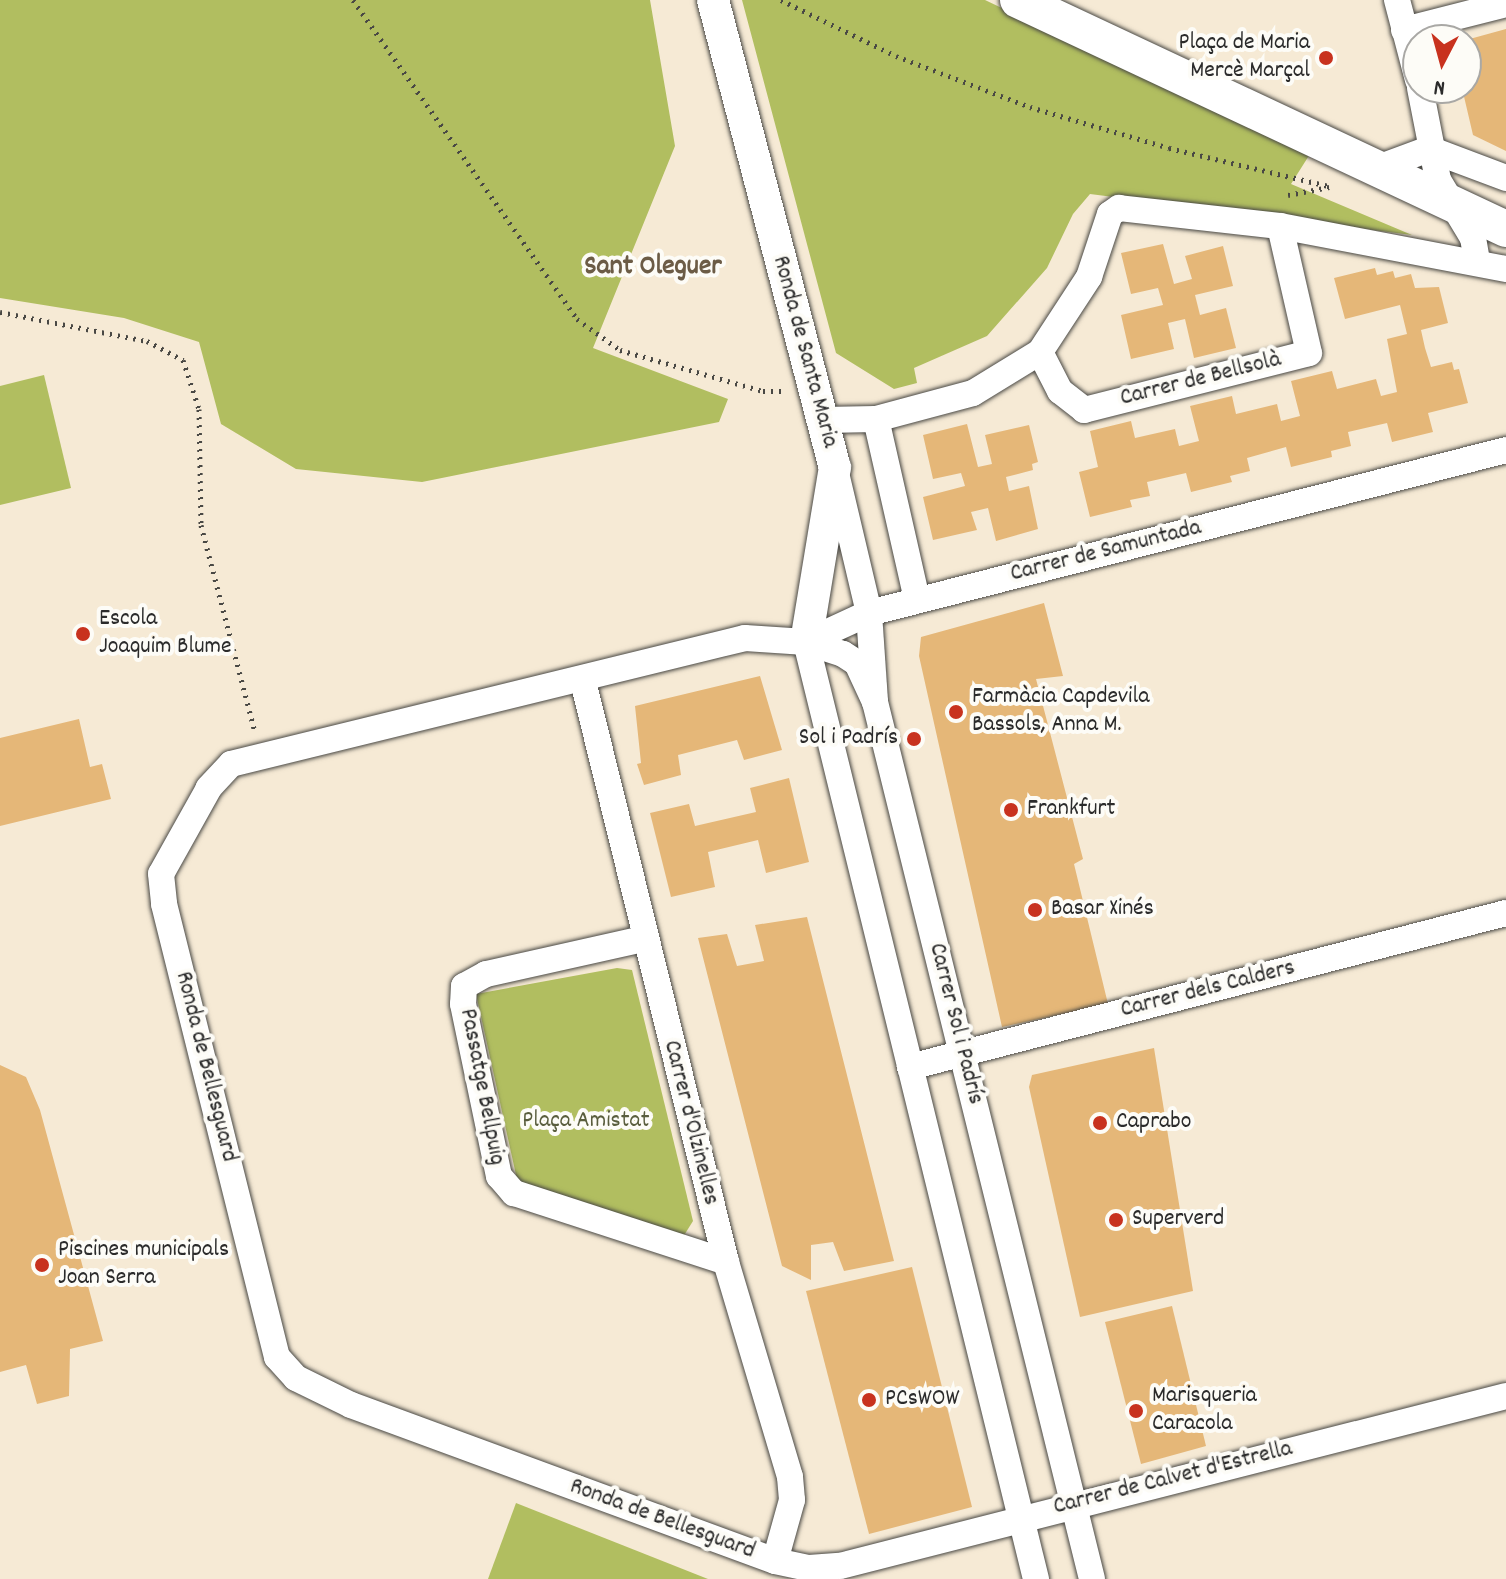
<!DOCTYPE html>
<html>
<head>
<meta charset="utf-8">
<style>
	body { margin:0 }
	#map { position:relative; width:1506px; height:1579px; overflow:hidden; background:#f6ead5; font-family:Dekko,sans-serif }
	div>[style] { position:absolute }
	.green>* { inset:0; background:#b1be60 }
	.building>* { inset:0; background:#e5b778 }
	.path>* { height:5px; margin-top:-2.5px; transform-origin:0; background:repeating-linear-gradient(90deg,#494844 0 2px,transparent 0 8px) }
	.roads { filter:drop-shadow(0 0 2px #494844) drop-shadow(0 0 2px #494844) }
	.minor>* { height:26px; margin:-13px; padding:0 13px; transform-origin:13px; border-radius:13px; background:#fff }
	.tertiary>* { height:32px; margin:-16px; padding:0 16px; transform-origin:16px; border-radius:16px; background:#fff }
	.secondary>* { height:36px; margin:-18px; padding:0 18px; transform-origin:18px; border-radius:18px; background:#fff }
	.dots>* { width:22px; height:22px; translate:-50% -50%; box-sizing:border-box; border:4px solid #fdfcf7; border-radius:50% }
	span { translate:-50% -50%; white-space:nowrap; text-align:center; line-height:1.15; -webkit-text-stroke:8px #fdfcf7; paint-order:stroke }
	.poi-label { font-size:24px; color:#2b2b2b }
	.right { translate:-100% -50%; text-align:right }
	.left { translate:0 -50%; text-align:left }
	.street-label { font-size:24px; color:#2b2b2b }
	.park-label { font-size:24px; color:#5a5e3e }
	.quarter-label { font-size:28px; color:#6c5c46; font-weight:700 }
	.north { position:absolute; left:1402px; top:24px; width:80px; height:80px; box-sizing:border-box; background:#fdfcf7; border:2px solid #a9a8a5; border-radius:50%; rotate:186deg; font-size:22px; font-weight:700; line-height:32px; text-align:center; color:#2b2b2b }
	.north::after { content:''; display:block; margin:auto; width:28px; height:36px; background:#c8321e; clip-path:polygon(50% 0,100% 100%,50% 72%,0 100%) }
</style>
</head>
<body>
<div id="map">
	<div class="green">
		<i style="clip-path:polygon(0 0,650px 0,675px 146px,593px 348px,728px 399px,719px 422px,422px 482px,296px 469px,221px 424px,199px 342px,124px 318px,0 298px)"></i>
		<i style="clip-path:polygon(742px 0,985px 0,1310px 154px,1291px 184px,1412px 235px,1090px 194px,1073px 214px,1047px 268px,987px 336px,914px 368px,917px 383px,894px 389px,836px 353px)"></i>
		<i style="clip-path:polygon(44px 375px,71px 488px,0 505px,0 386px)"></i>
		<i style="clip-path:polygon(617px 968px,632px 970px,693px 1221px,683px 1237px,518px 1184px,476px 994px)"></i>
		<i style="clip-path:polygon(516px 1503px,708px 1579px,488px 1579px)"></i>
	</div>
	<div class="building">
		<i style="clip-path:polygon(1506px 29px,1506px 151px,1473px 135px,1462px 88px,1466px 88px,1466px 40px)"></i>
		<i style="clip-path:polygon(1163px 244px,1174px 284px,1192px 279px,1185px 256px,1223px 246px,1233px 286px,1195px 295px,1200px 315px,1226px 308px,1236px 348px,1194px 358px,1185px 319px,1168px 323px,1174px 349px,1131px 359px,1121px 315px,1163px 305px,1158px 288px,1131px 294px,1121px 253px)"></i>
		<i style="clip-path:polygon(1375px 268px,1377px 275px,1393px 271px,1395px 278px,1411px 274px,1415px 288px,1439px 287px,1448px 323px,1421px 330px,1425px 348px,1431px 367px,1452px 362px,1454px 370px,1459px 369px,1468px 403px,1428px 413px,1433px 432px,1392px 442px,1387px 423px,1348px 432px,1351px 446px,1331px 451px,1332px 457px,1291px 467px,1286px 447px,1247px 458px,1250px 471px,1230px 476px,1232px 482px,1191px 492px,1186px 473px,1147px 482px,1150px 496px,1130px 500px,1132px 507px,1090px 517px,1079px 472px,1098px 467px,1090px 431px,1131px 421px,1135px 438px,1175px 429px,1179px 446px,1199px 441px,1190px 406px,1232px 396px,1236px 414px,1277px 404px,1281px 421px,1300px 416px,1291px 381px,1332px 371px,1337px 389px,1376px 379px,1381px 396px,1397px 392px,1387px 339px,1407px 334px,1400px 305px,1345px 319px,1334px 278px)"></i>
		<i style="clip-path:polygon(967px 424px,978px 467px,992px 464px,985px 435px,1029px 425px,1038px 462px,1032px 464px,1033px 470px,1006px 477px,1009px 491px,1029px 486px,1038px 529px,996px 541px,988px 508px,971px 512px,977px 530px,933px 540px,923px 497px,965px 486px,961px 473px,933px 479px,923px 435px)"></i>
		<i style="clip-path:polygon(1044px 603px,1063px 676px,1036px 679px,1083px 859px,1074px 864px,1108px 1004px,1002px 1027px,919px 656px,921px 637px)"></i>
		<i style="clip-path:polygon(760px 676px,782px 750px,744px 760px,737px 740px,678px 755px,681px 775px,644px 785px,637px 764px,641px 763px,635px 706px)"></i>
		<i style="clip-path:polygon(79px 719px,90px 767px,102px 764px,111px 799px,0 826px,0 738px)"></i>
		<i style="clip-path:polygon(789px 778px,809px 862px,766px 873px,758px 840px,708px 852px,715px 887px,671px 897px,650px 813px,689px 804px,695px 826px,756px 812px,750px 788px)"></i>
		<i style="clip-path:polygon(807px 917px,894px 1261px,844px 1271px,833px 1242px,811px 1245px,811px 1280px,782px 1266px,698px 938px,727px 934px,737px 966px,764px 961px,755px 925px)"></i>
		<i style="clip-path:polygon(1154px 1048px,1193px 1291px,1080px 1317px,1029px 1087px,1032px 1075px)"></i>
		<i style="clip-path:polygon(0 1065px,26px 1077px,40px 1110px,103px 1341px,70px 1349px,69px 1396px,37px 1404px,26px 1365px,0 1372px)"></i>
		<i style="clip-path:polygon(912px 1267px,972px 1507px,869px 1534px,806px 1291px)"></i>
		<i style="clip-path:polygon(1172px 1306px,1206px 1446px,1141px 1464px,1105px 1322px)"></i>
	</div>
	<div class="path">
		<i style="left:353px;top:0;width:390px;rotate:54.9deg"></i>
		<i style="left:577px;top:319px;width:53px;rotate:35.8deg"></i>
		<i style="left:620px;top:350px;width:149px;rotate:16deg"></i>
		<i style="left:763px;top:391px;width:21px"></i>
		<i style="left:781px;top:0;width:128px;rotate:26deg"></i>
		<i style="left:896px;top:56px;width:143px;rotate:20.8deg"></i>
		<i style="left:1030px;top:107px;width:145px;rotate:16.4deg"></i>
		<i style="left:1169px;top:148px;width:164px;rotate:13.4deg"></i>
		<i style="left:1288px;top:195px;width:42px;rotate:-11deg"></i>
		<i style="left:0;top:312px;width:150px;rotate:11.2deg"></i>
		<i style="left:147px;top:341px;width:41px;rotate:27.8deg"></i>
		<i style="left:183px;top:360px;width:52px;rotate:71.9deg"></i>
		<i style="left:199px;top:409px;width:116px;rotate:89deg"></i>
		<i style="left:201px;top:525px;width:211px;rotate:75.4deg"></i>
	</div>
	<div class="roads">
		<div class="minor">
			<i style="left:1397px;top:0;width:83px;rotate:75.3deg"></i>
			<i style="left:1404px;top:30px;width:105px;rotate:-14.3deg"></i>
			<i style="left:1420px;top:88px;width:94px;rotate:78.9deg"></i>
			<i style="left:1438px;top:180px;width:68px;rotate:58.9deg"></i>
			<i style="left:1473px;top:238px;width:23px;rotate:80deg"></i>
			<i style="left:1429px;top:149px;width:82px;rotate:20.6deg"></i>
			<i style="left:1378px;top:168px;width:54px;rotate:-20.4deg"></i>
			<i style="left:1040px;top:352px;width:44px;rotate:62.9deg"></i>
			<i style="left:1060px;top:391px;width:31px;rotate:38deg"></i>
			<i style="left:1084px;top:410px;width:232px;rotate:-14.2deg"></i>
			<i style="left:1309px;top:353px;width:130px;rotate:-102.9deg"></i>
			<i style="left:876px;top:419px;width:186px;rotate:77.2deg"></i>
			<i style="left:823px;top:420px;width:53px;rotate:-1.1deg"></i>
			<i style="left:876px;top:419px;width:100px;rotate:-15deg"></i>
			<i style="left:973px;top:393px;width:79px;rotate:-31.5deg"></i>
			<i style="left:1040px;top:352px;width:90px;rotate:-56.8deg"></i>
			<i style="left:1089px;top:277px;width:66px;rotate:-71.6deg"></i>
			<i style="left:1110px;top:214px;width:11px;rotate:-34deg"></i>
			<i style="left:1119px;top:208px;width:162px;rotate:6.4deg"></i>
			<i style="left:1280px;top:226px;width:230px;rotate:10.8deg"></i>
			<i style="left:836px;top:473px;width:144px;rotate:76.7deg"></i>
			<i style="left:869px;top:613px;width:89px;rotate:86.1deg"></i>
			<i style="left:875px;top:702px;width:903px;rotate:76.1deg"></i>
			<i style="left:806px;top:642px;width:965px;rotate:76.21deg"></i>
			<i style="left:806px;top:642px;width:69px;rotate:-24.7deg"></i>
			<i style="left:869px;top:613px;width:658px;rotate:-14.35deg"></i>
			<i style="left:583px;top:681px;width:598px;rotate:76.17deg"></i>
			<i style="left:726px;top:1262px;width:224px;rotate:73.4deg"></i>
			<i style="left:790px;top:1477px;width:23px;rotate:85deg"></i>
			<i style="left:792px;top:1500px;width:63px;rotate:105.6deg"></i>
			<i style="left:875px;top:702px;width:43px;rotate:-114.8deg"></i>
			<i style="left:857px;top:663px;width:17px;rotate:-147deg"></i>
			<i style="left:843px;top:654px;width:39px;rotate:-162deg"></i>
			<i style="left:806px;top:642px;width:61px;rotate:-176.2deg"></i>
			<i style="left:745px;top:638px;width:529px;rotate:166.23deg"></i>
			<i style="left:231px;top:764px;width:33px;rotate:133deg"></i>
			<i style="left:209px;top:788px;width:98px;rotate:119.2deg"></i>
			<i style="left:161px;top:874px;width:30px;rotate:84deg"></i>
			<i style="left:164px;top:904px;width:467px;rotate:76deg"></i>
			<i style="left:277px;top:1357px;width:28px;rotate:48deg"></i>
			<i style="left:296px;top:1378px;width:61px;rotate:26.1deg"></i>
			<i style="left:351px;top:1405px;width:452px;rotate:20.2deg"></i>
			<i style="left:775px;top:1561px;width:35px;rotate:12deg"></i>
			<i style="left:809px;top:1568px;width:31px;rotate:-4deg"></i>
			<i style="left:840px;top:1566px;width:687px;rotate:-14.32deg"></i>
			<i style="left:643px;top:939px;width:161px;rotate:167.4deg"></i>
			<i style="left:486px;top:974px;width:25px;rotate:151deg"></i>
			<i style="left:464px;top:986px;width:18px;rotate:93deg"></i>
			<i style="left:463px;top:1004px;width:176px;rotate:78.2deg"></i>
			<i style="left:499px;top:1176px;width:23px;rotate:49deg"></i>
			<i style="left:514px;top:1193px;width:223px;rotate:18deg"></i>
			<i style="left:910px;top:1067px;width:616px;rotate:-14.49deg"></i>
		</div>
		<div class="tertiary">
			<i style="left:713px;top:0;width:483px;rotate:75.4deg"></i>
			<i style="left:835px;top:467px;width:177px;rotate:99.4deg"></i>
		</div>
		<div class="secondary">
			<i style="left:1018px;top:0;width:539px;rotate:25.14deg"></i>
		</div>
	</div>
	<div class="dots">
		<i style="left:1326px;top:58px;background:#c8321e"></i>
		<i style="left:83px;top:634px;background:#c8321e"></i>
		<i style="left:956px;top:712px;background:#c8321e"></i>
		<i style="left:914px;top:739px;background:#c8321e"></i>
		<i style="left:1011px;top:810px;background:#c8321e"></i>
		<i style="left:1035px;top:910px;background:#c8321e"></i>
		<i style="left:1100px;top:1123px;background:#c8321e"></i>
		<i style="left:1116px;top:1220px;background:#c8321e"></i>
		<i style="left:42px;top:1265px;background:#c8321e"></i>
		<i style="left:869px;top:1400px;background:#c8321e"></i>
		<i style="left:1136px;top:1411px;background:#c8321e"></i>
	</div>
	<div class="poi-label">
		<span class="right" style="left:1310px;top:58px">Plaça de Maria<br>Mercè Marçal</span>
		<span class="left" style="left:99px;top:634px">Escola<br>Joaquim Blume</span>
		<span class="left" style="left:972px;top:712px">Farmàcia Capdevila<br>Bassols, Anna M.</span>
		<span class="right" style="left:898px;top:739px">Sol i Padrís</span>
		<span class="left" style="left:1027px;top:810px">Frankfurt</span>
		<span class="left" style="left:1051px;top:910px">Basar Xinés</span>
		<span class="left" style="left:1116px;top:1123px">Caprabo</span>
		<span class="left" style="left:1132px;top:1220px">Superverd</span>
		<span class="left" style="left:58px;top:1265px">Piscines municipals<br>Joan Serra</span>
		<span class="left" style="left:1152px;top:1411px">Marisqueria<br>Caracola</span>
		<span class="left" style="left:885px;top:1400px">PCsWOW</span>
	</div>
	<div class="street-label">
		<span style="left:804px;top:352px;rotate:75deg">Ronda de Santa Maria</span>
		<span style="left:1201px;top:380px;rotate:-14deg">Carrer de Bellsolà</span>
		<span style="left:1106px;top:552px;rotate:-14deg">Carrer de Samuntada</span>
		<span style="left:1208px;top:990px;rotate:-14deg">Carrer dels Calders</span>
		<span style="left:955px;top:1024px;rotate:76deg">Carrer Sol i Padrís</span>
		<span style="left:205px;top:1067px;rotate:76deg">Ronda de Bellesguard</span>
		<span style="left:481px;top:1087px;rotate:79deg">Passatge Bellpuig</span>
		<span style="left:690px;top:1123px;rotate:76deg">Carrer d'Olzinelles</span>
		<span style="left:1173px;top:1479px;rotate:-14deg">Carrer de Calvet d'Estrella</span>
		<span style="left:662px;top:1520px;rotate:20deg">Ronda de Bellesguard</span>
	</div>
	<div class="park-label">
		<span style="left:586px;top:1122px">Plaça Amistat</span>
	</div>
	<div class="quarter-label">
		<span style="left:653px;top:268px">Sant Oleguer</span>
	</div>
	<div class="north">N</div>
</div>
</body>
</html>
